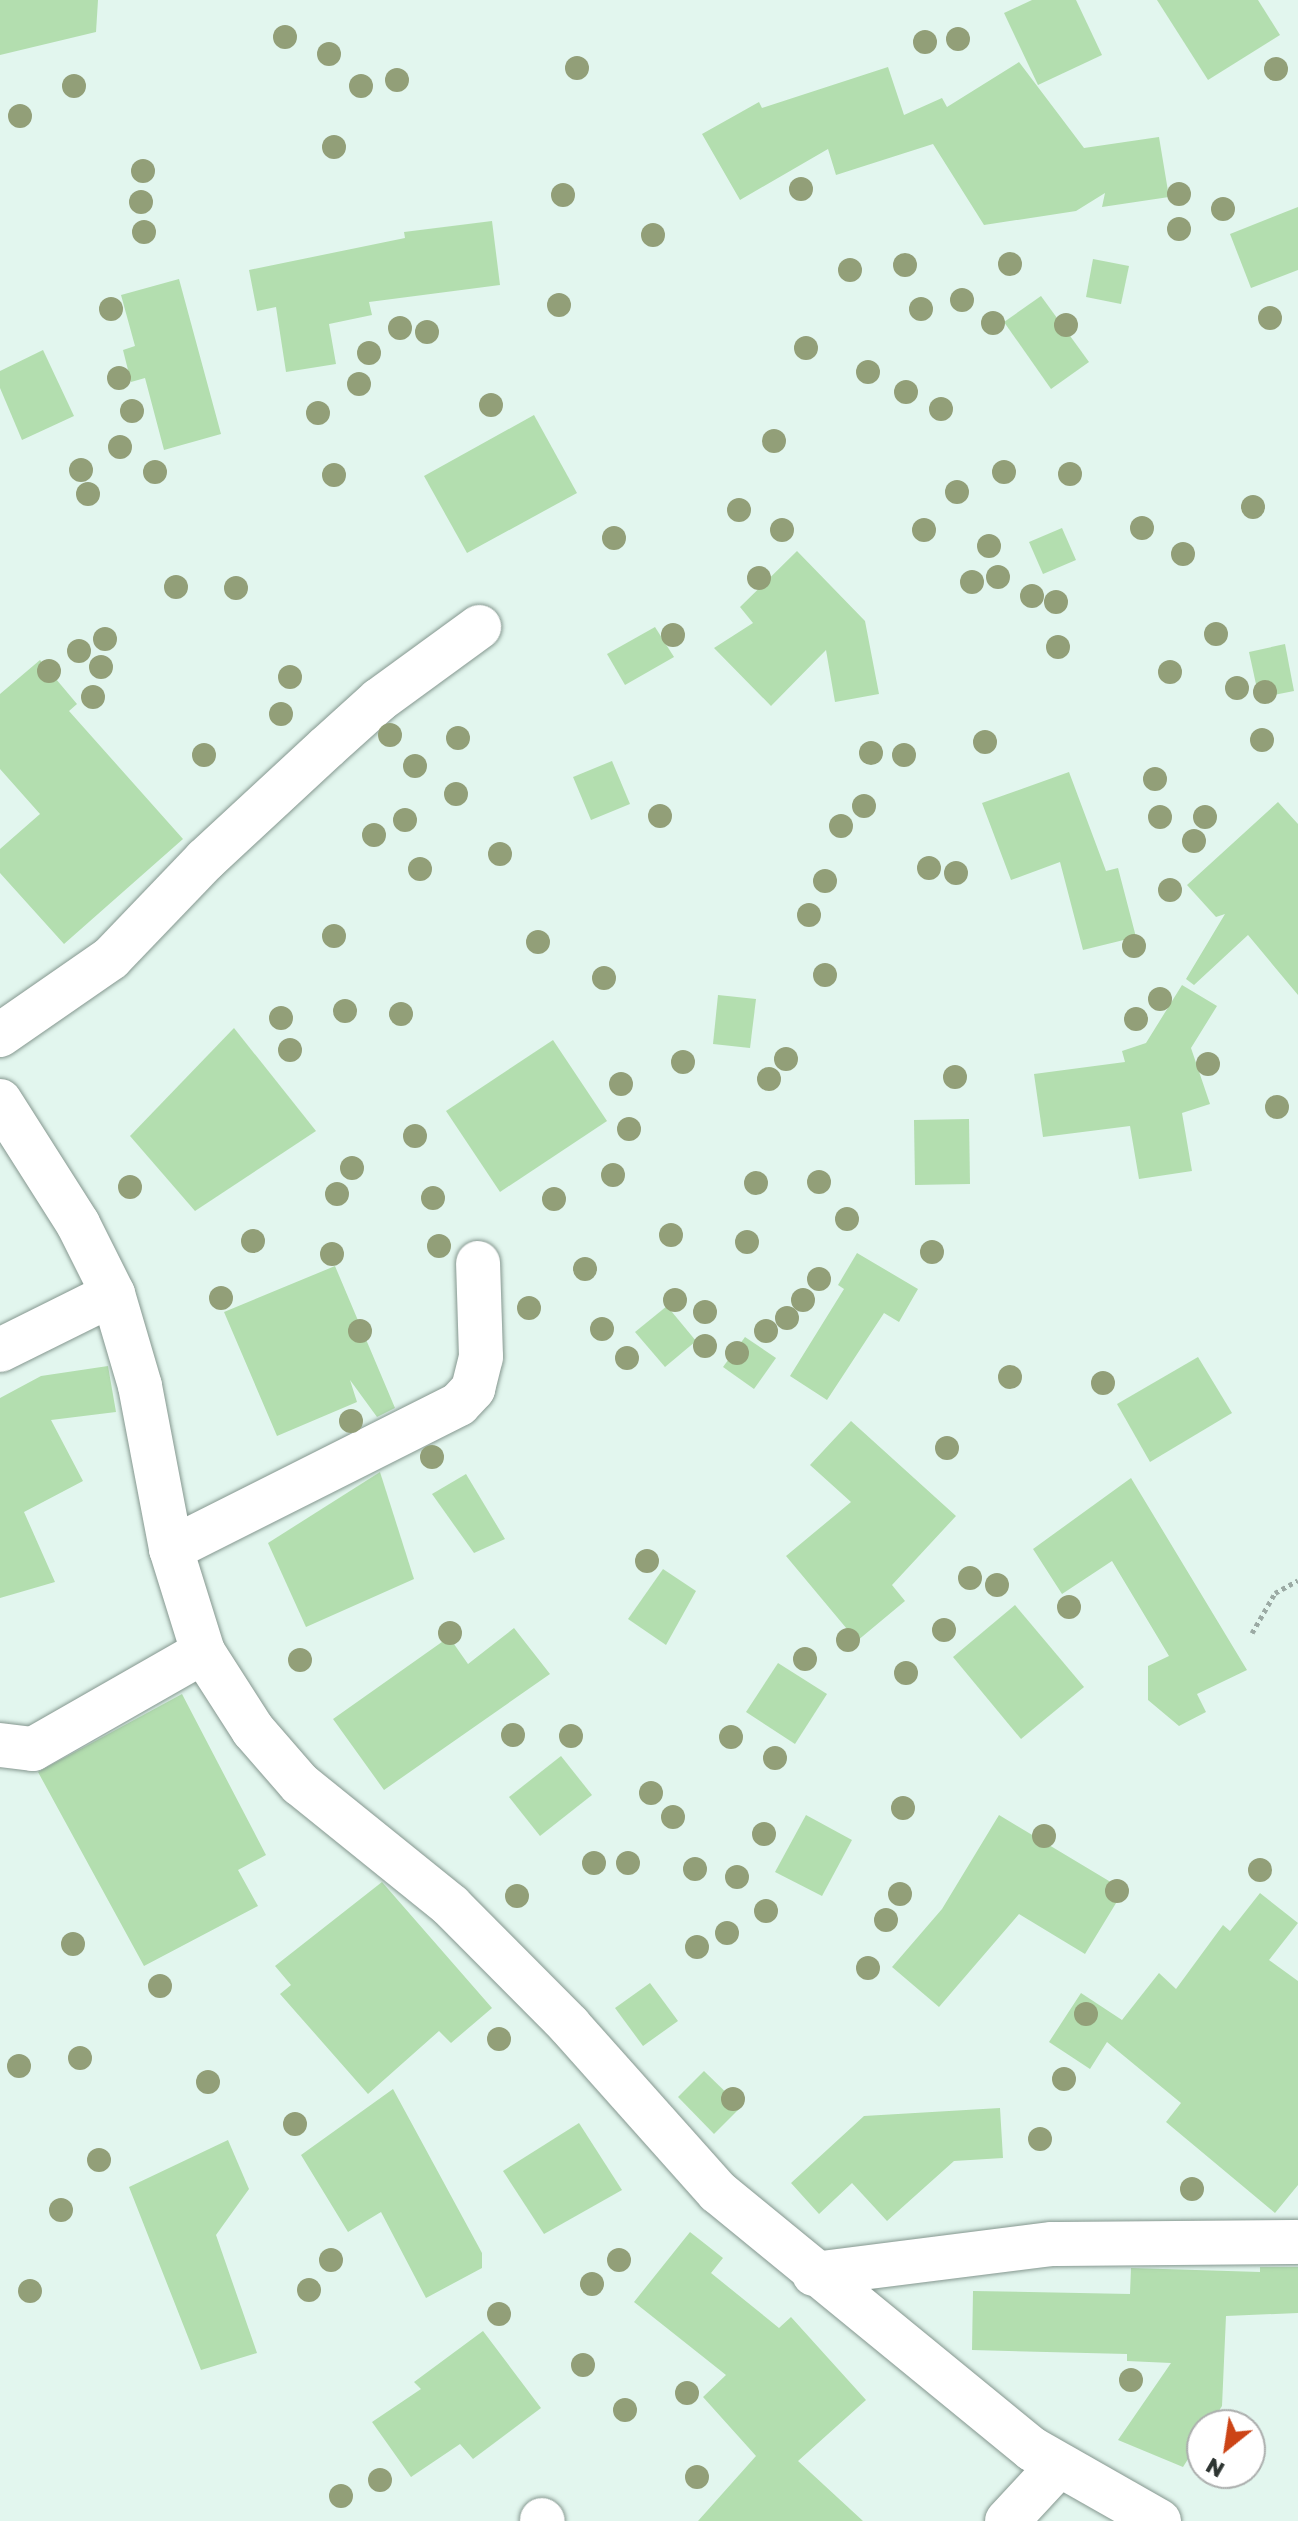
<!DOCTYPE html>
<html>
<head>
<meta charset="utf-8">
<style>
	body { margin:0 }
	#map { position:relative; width:1298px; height:2521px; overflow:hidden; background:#e2f6ee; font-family:"Golos Text",sans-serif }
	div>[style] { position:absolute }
	.building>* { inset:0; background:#b3deaf }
	.path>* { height:5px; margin-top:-2.5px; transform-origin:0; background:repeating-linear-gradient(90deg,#9baaa4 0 4px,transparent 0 8px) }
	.roads { filter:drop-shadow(0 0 2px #85978f) drop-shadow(0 0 2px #85978f) }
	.minor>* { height:44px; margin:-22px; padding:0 22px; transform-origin:22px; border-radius:22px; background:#fff }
	.trees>* { width:24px; height:24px; margin:-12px; border-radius:50%; background:#929f78 }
	span { translate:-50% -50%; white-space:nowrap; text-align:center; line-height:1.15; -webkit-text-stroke:8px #fff; paint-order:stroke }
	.north { position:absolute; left:1186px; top:2409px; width:80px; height:80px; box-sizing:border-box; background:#fff; border:2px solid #abaead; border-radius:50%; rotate:210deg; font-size:22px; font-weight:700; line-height:32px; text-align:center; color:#2e3532 }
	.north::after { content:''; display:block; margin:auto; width:28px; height:36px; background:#cc4416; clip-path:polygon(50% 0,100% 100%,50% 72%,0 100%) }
</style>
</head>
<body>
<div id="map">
	<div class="building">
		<i style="clip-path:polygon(0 0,98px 0,96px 32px,0 55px)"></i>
		<i style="clip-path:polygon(1032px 0,1076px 0,1102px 55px,1038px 85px,1004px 13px)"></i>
		<i style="clip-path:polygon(1157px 0,1258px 0,1280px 35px,1208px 80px)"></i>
		<i style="clip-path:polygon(1019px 62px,1084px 148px,1159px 137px,1169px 197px,1102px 207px,1105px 193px,1076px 211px,984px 225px,933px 144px,836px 175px,828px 149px,740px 200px,702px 134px,759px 102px,762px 108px,888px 67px,904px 115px,942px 98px,947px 107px)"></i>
		<i style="clip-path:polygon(1298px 207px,1298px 270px,1251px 288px,1230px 234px)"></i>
		<i style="clip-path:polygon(492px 221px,500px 285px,369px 302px,372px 315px,329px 324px,336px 364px,286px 372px,276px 307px,257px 311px,249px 270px,405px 238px,404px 232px)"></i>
		<i style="clip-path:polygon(1093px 259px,1129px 266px,1121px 304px,1086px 297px)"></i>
		<i style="clip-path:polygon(179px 279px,221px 434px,164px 450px,145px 378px,131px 382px,123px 350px,135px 346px,121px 295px)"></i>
		<i style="clip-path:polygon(1041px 296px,1089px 362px,1051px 389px,1004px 322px)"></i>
		<i style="clip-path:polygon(43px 350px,74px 416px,22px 440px,0 388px,0 371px)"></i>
		<i style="clip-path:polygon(534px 415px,577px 493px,467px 553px,424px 476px)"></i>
		<i style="clip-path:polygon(1062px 528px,1076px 560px,1043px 574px,1029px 542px)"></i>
		<i style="clip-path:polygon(797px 551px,865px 621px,879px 694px,835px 702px,826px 650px,771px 706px,714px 648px,753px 623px,740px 607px)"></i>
		<i style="clip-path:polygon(655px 627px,674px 657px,625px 685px,607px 654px)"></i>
		<i style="clip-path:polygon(1285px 644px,1294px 691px,1259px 698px,1249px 652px)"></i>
		<i style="clip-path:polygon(40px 660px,77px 704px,69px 711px,183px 839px,64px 944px,0 873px,0 849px,40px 814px,0 769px,0 694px)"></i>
		<i style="clip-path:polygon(612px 761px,630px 804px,591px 820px,573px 777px)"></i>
		<i style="clip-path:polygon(1069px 772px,1106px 871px,1118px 868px,1136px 937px,1083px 950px,1060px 862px,1011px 880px,982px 803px)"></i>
		<i style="clip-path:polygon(1278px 802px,1298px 824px,1298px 995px,1248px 935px,1194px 985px,1186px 979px,1225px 914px,1216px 917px,1187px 885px)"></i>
		<i style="clip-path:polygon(1182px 985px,1217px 1006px,1191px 1048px,1210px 1104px,1182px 1113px,1192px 1171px,1139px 1179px,1130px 1126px,1043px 1137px,1034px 1074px,1125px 1062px,1122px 1051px,1146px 1043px)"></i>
		<i style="clip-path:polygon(718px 995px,756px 999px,750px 1048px,713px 1044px)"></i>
		<i style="clip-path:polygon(234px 1028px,316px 1131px,195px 1211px,130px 1136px)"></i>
		<i style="clip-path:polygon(553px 1040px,607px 1121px,500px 1192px,446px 1111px)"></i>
		<i style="clip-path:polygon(969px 1119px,970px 1184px,915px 1185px,914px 1120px)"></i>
		<i style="clip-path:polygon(857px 1253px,918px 1289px,899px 1322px,884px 1313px,827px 1400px,790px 1376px,844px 1289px,838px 1285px)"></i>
		<i style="clip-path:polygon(335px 1266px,395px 1408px,377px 1417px,350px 1380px,357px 1402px,277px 1436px,224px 1312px)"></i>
		<i style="clip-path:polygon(667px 1306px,696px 1341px,665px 1367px,635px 1332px)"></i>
		<i style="clip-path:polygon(745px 1337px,776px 1358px,754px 1389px,723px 1367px)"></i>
		<i style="clip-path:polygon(1198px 1357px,1232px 1413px,1150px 1462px,1117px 1404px)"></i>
		<i style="clip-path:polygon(108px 1366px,116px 1412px,51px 1420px,83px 1481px,24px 1512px,55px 1582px,0 1598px,0 1398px,41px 1376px)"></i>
		<i style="clip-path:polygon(851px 1421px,956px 1516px,892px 1585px,905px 1601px,857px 1641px,786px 1556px,851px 1502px,810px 1465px)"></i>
		<i style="clip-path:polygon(380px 1472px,414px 1579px,306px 1627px,268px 1543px)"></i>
		<i style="clip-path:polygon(466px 1474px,505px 1539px,474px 1553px,432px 1494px)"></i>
		<i style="clip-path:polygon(1131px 1478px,1247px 1670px,1197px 1694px,1206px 1712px,1179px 1726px,1148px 1700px,1148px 1666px,1169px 1656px,1112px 1561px,1062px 1594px,1033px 1549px)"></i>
		<i style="clip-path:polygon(663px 1569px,696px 1591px,666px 1645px,628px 1619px)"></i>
		<i style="clip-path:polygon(1015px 1605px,1084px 1687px,1021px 1739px,953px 1657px)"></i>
		<i style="clip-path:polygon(514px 1628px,550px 1674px,384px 1790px,333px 1719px,449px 1637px,468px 1664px)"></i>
		<i style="clip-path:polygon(778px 1663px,827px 1694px,795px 1744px,746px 1712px)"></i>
		<i style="clip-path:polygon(182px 1694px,266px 1855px,238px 1870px,258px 1906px,144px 1966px,38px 1772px)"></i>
		<i style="clip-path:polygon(561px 1756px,592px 1795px,540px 1836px,509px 1797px)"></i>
		<i style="clip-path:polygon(806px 1815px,852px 1840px,822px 1896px,775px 1872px)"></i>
		<i style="clip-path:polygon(999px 1815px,1124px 1890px,1085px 1954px,1019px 1914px,939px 2007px,892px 1967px,942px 1909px)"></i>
		<i style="clip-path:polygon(382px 1882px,492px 2008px,451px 2043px,439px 2031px,368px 2094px,280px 1994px,291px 1985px,275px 1966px)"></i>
		<i style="clip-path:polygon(1260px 1893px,1298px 1923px,1269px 1960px,1298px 1981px,1298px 2185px,1275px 2213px,1166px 2122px,1181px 2103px,1107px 2042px,1090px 2069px,1049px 2042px,1081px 1993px,1122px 2020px,1159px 1973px,1176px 1989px,1223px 1925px,1230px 1931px)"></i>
		<i style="clip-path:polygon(650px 1983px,678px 2021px,643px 2046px,615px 2008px)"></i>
		<i style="clip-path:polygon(704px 2071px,741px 2107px,714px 2134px,678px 2097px)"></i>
		<i style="clip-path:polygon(393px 2089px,482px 2253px,482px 2268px,426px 2298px,381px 2212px,348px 2232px,301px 2155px)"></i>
		<i style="clip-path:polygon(1000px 2108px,1003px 2158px,954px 2161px,887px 2221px,852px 2183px,819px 2214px,791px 2183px,864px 2116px)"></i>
		<i style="clip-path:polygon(579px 2123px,622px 2190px,544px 2234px,503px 2171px)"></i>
		<i style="clip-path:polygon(228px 2140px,249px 2189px,216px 2235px,257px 2353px,201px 2370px,129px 2187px)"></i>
		<i style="clip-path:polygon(690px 2232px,723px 2258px,711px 2273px,779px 2328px,791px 2317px,866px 2400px,798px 2461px,863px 2521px,698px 2521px,756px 2456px,703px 2397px,726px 2375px,634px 2302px)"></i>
		<i style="clip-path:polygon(1260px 2267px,1298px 2267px,1298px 2313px,1226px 2316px,1222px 2406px,1210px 2425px,1202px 2425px,1202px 2437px,1183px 2467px,1118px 2440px,1171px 2363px,1127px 2361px,1127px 2354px,972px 2350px,973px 2291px,1130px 2294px,1131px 2268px,1260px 2272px)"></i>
		<i style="clip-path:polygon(483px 2331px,541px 2408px,473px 2459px,460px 2444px,411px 2477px,372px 2422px,421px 2389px,414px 2382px)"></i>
	</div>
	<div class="path">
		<i style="left:1252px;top:1633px;width:46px;rotate:-60.1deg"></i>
		<i style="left:1275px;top:1593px;width:26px;rotate:-29deg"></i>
	</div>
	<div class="roads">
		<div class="minor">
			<i style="left:0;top:1035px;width:135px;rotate:-34.7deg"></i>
			<i style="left:111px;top:958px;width:136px;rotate:-46.2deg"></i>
			<i style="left:205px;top:860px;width:166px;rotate:-42.8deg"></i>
			<i style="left:327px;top:747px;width:70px;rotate:-42.1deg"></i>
			<i style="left:379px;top:700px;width:124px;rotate:-36.1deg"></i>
			<i style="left:0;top:1101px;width:146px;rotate:57.6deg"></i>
			<i style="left:78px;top:1224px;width:78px;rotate:63.4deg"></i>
			<i style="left:113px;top:1294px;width:96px;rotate:73.6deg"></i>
			<i style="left:140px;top:1386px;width:166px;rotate:79.2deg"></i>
			<i style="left:171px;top:1549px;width:108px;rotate:72.7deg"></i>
			<i style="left:203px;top:1652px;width:93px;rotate:57.3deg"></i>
			<i style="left:253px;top:1730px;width:72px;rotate:49deg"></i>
			<i style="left:300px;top:1784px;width:194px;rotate:38.9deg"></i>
			<i style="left:451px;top:1906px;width:168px;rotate:45.2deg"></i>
			<i style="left:569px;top:2025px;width:224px;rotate:48.3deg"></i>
			<i style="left:718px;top:2192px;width:406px;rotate:39.3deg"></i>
			<i style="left:1032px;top:2449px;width:146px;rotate:29.6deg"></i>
			<i style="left:0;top:1350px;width:126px;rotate:-26.4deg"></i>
			<i style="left:171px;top:1549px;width:322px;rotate:-26.7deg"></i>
			<i style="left:459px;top:1404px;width:21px;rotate:-47deg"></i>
			<i style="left:473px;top:1389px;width:33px;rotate:-76deg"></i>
			<i style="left:481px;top:1357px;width:94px;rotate:-91.8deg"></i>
			<i style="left:0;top:1745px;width:33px;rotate:7deg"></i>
			<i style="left:33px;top:1749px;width:196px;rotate:-29.7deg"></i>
			<i style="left:814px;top:2274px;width:240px;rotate:-7.2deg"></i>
			<i style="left:1052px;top:2244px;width:246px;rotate:-0.5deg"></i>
			<i style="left:542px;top:2520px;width:1px;rotate:45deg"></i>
			<i style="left:1007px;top:2521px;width:76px;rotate:-47.1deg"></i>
		</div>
	</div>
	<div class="trees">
		<i style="left:285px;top:37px"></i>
		<i style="left:958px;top:39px"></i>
		<i style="left:925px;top:42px"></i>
		<i style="left:329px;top:54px"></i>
		<i style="left:577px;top:68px"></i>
		<i style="left:1276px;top:69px"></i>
		<i style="left:397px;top:80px"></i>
		<i style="left:74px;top:86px"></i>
		<i style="left:361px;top:86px"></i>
		<i style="left:20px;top:116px"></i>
		<i style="left:334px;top:147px"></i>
		<i style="left:143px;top:171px"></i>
		<i style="left:801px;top:189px"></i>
		<i style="left:1179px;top:194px"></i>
		<i style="left:563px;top:195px"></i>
		<i style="left:141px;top:202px"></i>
		<i style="left:1223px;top:209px"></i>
		<i style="left:1179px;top:229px"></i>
		<i style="left:144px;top:232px"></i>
		<i style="left:653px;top:235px"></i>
		<i style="left:1010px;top:264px"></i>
		<i style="left:905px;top:265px"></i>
		<i style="left:850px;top:270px"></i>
		<i style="left:962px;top:300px"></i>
		<i style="left:559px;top:305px"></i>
		<i style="left:111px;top:309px"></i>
		<i style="left:921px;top:309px"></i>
		<i style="left:1270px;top:318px"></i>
		<i style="left:993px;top:323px"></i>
		<i style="left:1066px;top:325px"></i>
		<i style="left:400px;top:328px"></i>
		<i style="left:427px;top:332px"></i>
		<i style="left:806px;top:348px"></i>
		<i style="left:369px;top:353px"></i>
		<i style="left:868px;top:372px"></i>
		<i style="left:119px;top:378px"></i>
		<i style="left:359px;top:384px"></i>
		<i style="left:906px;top:392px"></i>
		<i style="left:491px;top:405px"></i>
		<i style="left:941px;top:409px"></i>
		<i style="left:132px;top:411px"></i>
		<i style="left:318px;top:413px"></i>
		<i style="left:774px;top:441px"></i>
		<i style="left:120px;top:447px"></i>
		<i style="left:81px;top:470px"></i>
		<i style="left:155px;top:472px"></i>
		<i style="left:1004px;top:472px"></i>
		<i style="left:1070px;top:474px"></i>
		<i style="left:334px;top:475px"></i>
		<i style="left:957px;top:492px"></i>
		<i style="left:88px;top:494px"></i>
		<i style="left:1253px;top:507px"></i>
		<i style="left:739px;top:510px"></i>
		<i style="left:1142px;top:528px"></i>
		<i style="left:782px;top:530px"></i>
		<i style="left:924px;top:530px"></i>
		<i style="left:614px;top:538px"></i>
		<i style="left:989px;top:546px"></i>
		<i style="left:1183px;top:554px"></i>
		<i style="left:998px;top:577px"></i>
		<i style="left:759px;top:578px"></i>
		<i style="left:972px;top:582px"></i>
		<i style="left:176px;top:587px"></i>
		<i style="left:236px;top:588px"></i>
		<i style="left:1032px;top:596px"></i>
		<i style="left:1056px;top:602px"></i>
		<i style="left:1216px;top:634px"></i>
		<i style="left:673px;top:635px"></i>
		<i style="left:105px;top:639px"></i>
		<i style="left:1058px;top:647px"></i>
		<i style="left:79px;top:651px"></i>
		<i style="left:101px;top:667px"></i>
		<i style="left:49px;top:671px"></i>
		<i style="left:1170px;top:672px"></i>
		<i style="left:290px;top:677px"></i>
		<i style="left:1237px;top:688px"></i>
		<i style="left:1265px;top:692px"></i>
		<i style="left:93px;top:697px"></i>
		<i style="left:281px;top:714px"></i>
		<i style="left:390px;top:735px"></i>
		<i style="left:458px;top:738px"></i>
		<i style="left:1262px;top:740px"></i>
		<i style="left:985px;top:742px"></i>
		<i style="left:871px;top:753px"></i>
		<i style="left:204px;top:755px"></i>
		<i style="left:904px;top:755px"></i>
		<i style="left:415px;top:766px"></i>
		<i style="left:1155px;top:779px"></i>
		<i style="left:456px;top:794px"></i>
		<i style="left:864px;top:806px"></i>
		<i style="left:660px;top:816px"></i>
		<i style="left:1160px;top:817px"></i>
		<i style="left:1205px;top:817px"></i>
		<i style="left:405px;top:820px"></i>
		<i style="left:841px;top:826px"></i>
		<i style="left:374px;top:835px"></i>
		<i style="left:1194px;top:841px"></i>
		<i style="left:500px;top:854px"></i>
		<i style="left:929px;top:868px"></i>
		<i style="left:420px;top:869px"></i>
		<i style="left:956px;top:873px"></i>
		<i style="left:825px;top:881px"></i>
		<i style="left:1170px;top:890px"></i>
		<i style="left:809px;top:915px"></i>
		<i style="left:334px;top:936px"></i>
		<i style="left:538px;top:942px"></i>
		<i style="left:1134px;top:946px"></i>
		<i style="left:825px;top:975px"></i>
		<i style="left:604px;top:978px"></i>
		<i style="left:1160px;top:999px"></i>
		<i style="left:345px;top:1011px"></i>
		<i style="left:401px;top:1014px"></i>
		<i style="left:281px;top:1018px"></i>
		<i style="left:1136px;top:1019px"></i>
		<i style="left:290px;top:1050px"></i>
		<i style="left:786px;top:1059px"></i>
		<i style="left:683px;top:1062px"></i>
		<i style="left:1208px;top:1064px"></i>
		<i style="left:955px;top:1077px"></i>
		<i style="left:769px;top:1079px"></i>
		<i style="left:621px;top:1084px"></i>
		<i style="left:1277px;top:1107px"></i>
		<i style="left:629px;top:1129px"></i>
		<i style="left:415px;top:1136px"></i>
		<i style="left:352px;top:1168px"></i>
		<i style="left:613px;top:1175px"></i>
		<i style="left:819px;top:1182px"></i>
		<i style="left:756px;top:1183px"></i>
		<i style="left:130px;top:1187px"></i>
		<i style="left:337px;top:1194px"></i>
		<i style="left:433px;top:1198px"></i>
		<i style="left:554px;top:1199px"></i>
		<i style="left:847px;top:1219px"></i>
		<i style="left:671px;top:1235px"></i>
		<i style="left:253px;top:1241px"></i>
		<i style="left:747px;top:1242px"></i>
		<i style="left:439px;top:1246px"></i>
		<i style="left:932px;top:1252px"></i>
		<i style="left:332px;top:1254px"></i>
		<i style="left:585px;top:1269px"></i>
		<i style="left:819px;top:1279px"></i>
		<i style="left:221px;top:1298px"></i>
		<i style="left:675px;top:1300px"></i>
		<i style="left:803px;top:1300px"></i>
		<i style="left:529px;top:1308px"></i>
		<i style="left:705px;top:1312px"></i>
		<i style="left:787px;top:1318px"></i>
		<i style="left:602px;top:1329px"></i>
		<i style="left:360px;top:1331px"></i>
		<i style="left:766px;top:1331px"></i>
		<i style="left:705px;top:1346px"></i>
		<i style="left:737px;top:1353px"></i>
		<i style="left:627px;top:1358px"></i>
		<i style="left:1010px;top:1377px"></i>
		<i style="left:1103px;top:1383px"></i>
		<i style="left:351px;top:1421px"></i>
		<i style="left:947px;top:1448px"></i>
		<i style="left:432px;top:1457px"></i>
		<i style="left:647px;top:1561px"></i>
		<i style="left:970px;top:1578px"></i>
		<i style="left:997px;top:1585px"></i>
		<i style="left:1069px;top:1607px"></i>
		<i style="left:944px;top:1630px"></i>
		<i style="left:450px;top:1633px"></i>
		<i style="left:848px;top:1640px"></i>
		<i style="left:805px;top:1659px"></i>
		<i style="left:300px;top:1660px"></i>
		<i style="left:906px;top:1673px"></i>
		<i style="left:513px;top:1735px"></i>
		<i style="left:571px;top:1736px"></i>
		<i style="left:731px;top:1737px"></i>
		<i style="left:775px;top:1758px"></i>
		<i style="left:651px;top:1793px"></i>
		<i style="left:903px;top:1808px"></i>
		<i style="left:673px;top:1817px"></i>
		<i style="left:764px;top:1834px"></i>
		<i style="left:1044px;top:1836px"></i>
		<i style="left:594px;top:1863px"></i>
		<i style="left:628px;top:1863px"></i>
		<i style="left:695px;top:1869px"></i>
		<i style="left:1260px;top:1870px"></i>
		<i style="left:737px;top:1877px"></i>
		<i style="left:1117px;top:1891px"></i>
		<i style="left:900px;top:1894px"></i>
		<i style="left:517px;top:1896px"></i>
		<i style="left:766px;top:1911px"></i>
		<i style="left:886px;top:1920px"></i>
		<i style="left:727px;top:1933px"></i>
		<i style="left:73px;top:1944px"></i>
		<i style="left:697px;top:1947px"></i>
		<i style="left:868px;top:1968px"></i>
		<i style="left:160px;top:1986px"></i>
		<i style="left:1086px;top:2014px"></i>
		<i style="left:499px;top:2039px"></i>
		<i style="left:80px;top:2058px"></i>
		<i style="left:19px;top:2066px"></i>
		<i style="left:1064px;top:2079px"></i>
		<i style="left:208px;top:2082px"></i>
		<i style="left:733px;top:2099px"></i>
		<i style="left:295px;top:2124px"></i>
		<i style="left:1040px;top:2139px"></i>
		<i style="left:99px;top:2160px"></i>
		<i style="left:1192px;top:2189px"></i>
		<i style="left:61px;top:2210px"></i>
		<i style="left:331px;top:2260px"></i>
		<i style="left:619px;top:2260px"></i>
		<i style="left:592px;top:2284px"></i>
		<i style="left:309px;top:2290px"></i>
		<i style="left:30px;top:2291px"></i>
		<i style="left:499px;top:2314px"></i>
		<i style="left:583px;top:2365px"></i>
		<i style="left:1131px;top:2380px"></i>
		<i style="left:687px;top:2393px"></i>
		<i style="left:625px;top:2410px"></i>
		<i style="left:697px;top:2477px"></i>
		<i style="left:380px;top:2480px"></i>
		<i style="left:341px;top:2496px"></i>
	</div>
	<div class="north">N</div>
</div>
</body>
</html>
